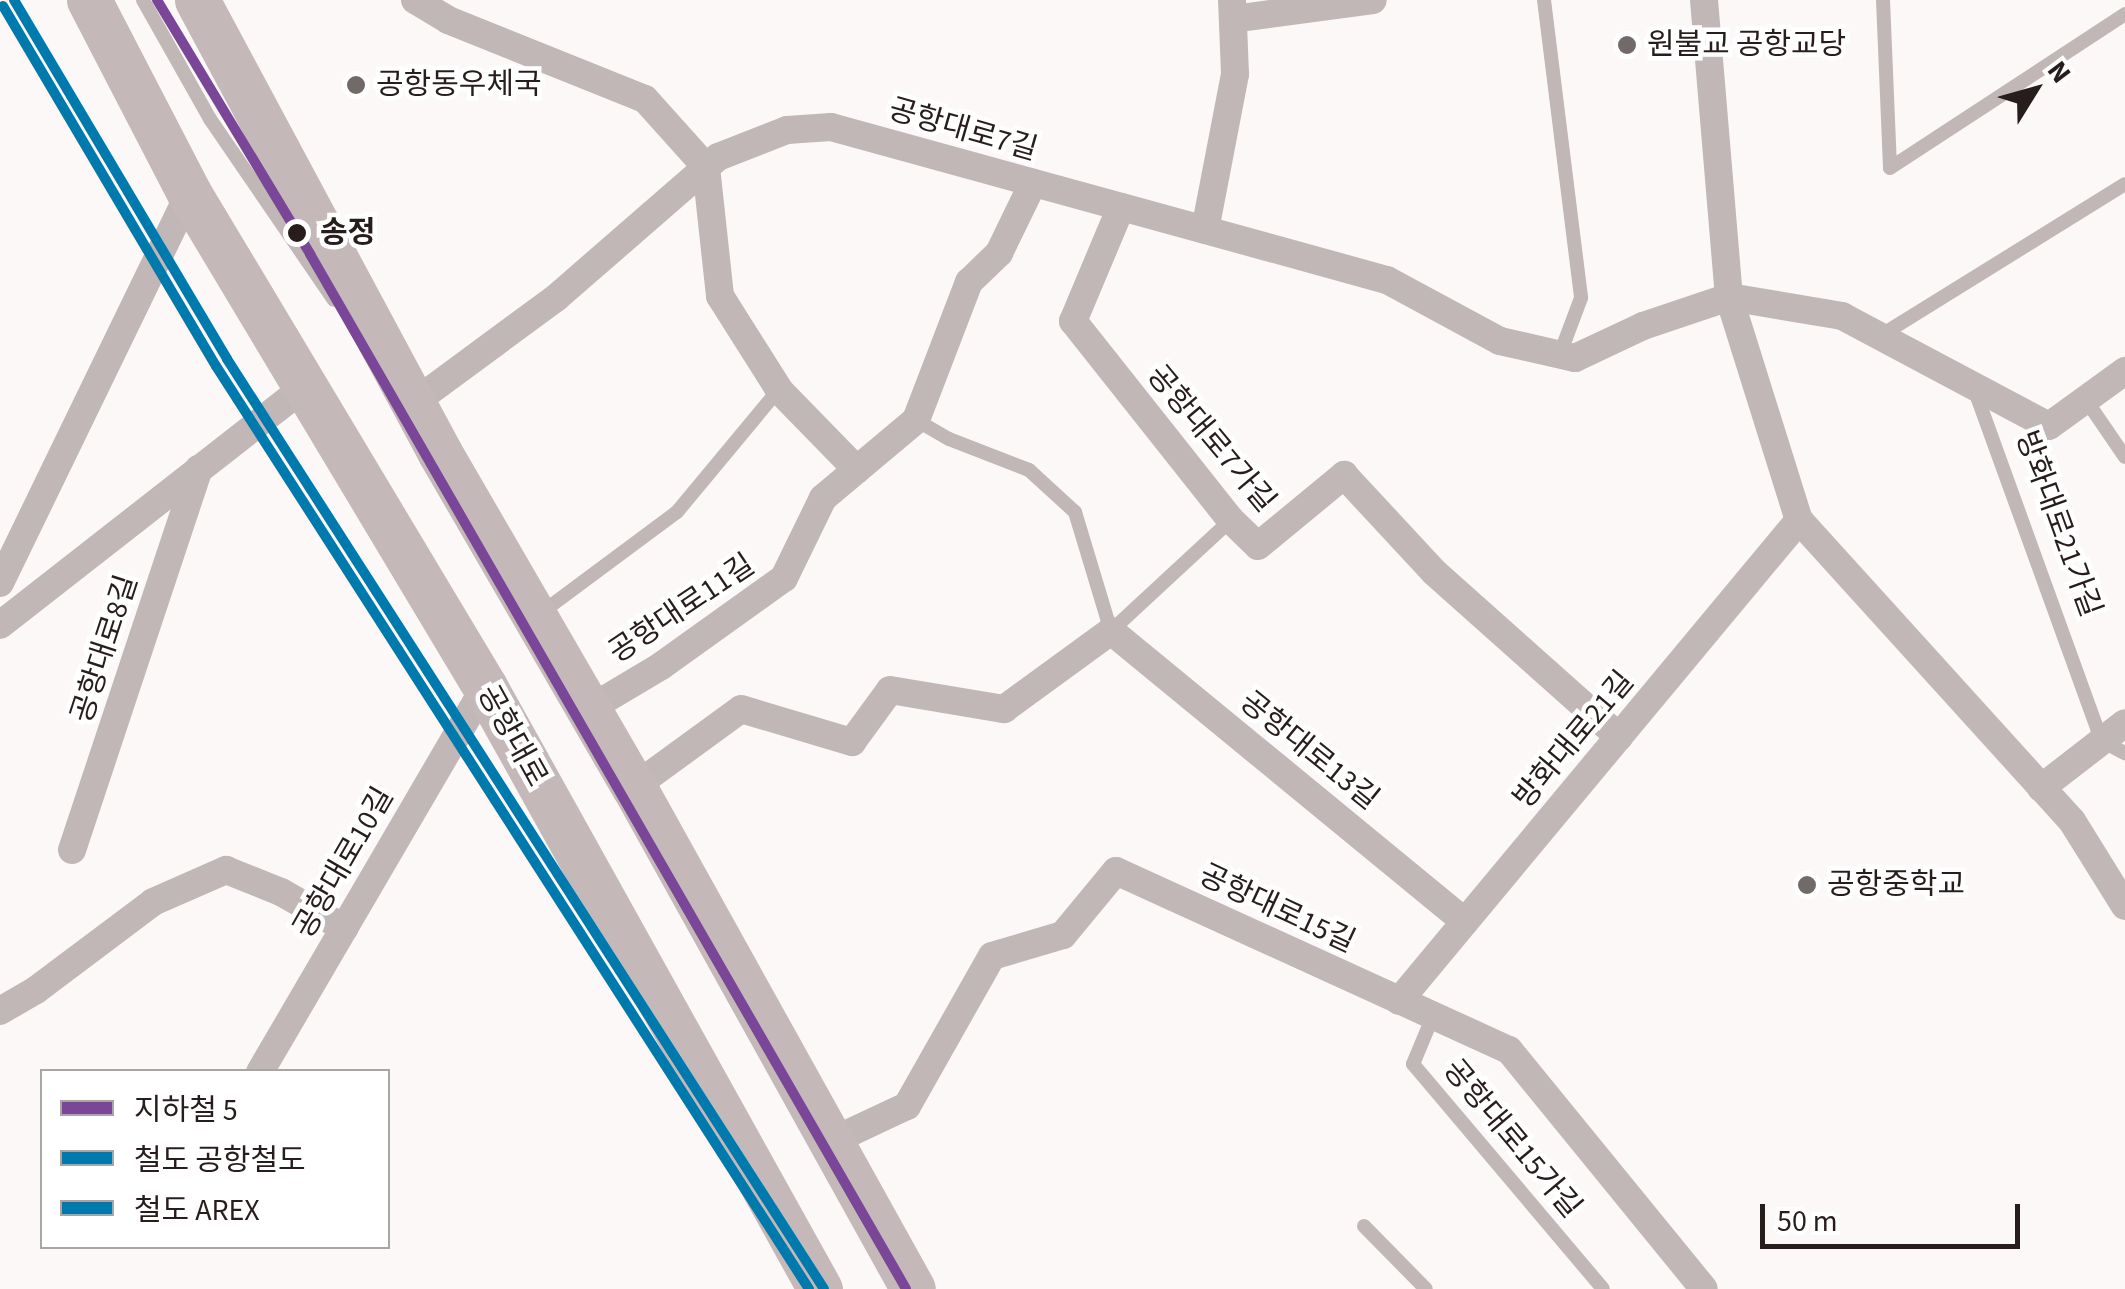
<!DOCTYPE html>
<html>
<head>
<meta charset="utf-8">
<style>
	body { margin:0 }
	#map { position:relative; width:2125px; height:1289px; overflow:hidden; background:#fcf8f8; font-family:"Source Sans 3","Noto Sans KR",sans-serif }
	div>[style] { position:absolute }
	.lane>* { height:14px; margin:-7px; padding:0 7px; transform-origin:7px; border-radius:7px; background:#c1b7b7 }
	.street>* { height:28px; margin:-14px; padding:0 14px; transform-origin:14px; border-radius:14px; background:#c1b7b7 }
	.primary>* { height:45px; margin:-22.5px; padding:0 22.5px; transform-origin:22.5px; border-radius:22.5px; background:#c4b9b8 }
	.rail-1>* { height:10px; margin:-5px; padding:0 5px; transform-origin:5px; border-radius:5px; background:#0079ac }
	.rail-2>* { height:10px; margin:-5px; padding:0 5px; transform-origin:5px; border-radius:5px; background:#0079ac }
	.metro-1>* { height:10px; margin:-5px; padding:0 5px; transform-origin:5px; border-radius:5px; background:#794698 }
	.dots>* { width:28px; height:28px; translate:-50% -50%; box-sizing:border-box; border:5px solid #fff; border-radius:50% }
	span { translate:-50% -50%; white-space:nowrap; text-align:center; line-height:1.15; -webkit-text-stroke:9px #fff; paint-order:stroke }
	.poi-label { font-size:30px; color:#271d1c }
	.left { translate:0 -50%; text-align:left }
	.street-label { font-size:30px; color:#271d1c }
	.stop-label { font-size:30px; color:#271d1c; font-weight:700 }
	.legend { position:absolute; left:40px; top:1069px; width:350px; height:180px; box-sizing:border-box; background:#fff; border:2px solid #a9a5a4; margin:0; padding:12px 18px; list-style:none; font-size:30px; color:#271d1c }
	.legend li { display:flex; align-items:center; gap:20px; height:50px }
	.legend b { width:50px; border:2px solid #a9a5a4 }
	.north { position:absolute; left:1985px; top:40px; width:100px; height:100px; -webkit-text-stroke:8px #fff; paint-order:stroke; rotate:53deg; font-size:28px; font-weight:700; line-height:40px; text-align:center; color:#271d1c }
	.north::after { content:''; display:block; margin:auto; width:35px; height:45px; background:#271d1c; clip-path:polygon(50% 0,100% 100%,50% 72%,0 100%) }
	.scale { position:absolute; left:1760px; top:1204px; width:260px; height:45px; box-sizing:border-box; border:5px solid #271d1c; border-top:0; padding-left:12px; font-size:30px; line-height:35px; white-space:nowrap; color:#271d1c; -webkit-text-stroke:8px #fff; paint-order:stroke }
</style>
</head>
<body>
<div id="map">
	<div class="lane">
		<i style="left:143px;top:0;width:137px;rotate:60.6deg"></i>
		<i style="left:210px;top:119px;width:219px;rotate:55.6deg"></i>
		<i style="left:1544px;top:0;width:300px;rotate:82.9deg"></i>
		<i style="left:1581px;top:298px;width:60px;rotate:110.6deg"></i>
		<i style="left:1883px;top:0;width:168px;rotate:87.6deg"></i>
		<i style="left:1890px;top:168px;width:281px;rotate:-33.2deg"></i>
		<i style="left:1880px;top:336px;width:288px;rotate:-31.8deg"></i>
		<i style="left:1975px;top:391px;width:372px;rotate:70.1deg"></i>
		<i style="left:2102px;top:741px;width:26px;rotate:28deg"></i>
		<i style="left:2086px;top:400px;width:69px;rotate:55.6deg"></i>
		<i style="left:916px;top:420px;width:38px;rotate:30deg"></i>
		<i style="left:949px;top:439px;width:86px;rotate:21.2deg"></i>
		<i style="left:1029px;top:470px;width:62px;rotate:42.4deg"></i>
		<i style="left:1075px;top:512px;width:124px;rotate:73.2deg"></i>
		<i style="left:1111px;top:631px;width:163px;rotate:-42.8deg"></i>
		<i style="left:541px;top:613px;width:169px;rotate:-36.6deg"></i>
		<i style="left:677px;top:512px;width:160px;rotate:-50.3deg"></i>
		<i style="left:1433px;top:1016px;width:52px;rotate:112.6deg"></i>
		<i style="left:1413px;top:1064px;width:294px;rotate:49.8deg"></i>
		<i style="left:1364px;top:1226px;width:88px;rotate:45.5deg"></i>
	</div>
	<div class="street">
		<i style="left:415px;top:0;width:39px;rotate:31deg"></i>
		<i style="left:448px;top:20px;width:212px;rotate:21.9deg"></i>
		<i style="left:645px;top:99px;width:91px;rotate:48.1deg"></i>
		<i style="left:706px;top:167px;width:130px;rotate:83.8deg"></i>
		<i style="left:720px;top:296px;width:112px;rotate:57.7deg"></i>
		<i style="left:780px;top:391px;width:110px;rotate:45.7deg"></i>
		<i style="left:1704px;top:0;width:298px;rotate:85.2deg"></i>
		<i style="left:1729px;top:297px;width:234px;rotate:72.6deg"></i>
		<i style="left:1799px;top:520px;width:406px;rotate:47.8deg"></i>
		<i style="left:2072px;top:821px;width:100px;rotate:58.1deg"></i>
		<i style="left:1233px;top:19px;width:141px;rotate:-7.7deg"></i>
		<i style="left:1121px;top:207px;width:124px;rotate:112.8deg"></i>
		<i style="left:1073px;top:321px;width:254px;rotate:51.6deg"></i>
		<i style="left:1231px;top:520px;width:37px;rotate:44deg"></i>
		<i style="left:1258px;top:546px;width:112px;rotate:-39.5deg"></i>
		<i style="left:1344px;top:475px;width:132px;rotate:47.1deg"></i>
		<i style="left:1434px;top:572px;width:248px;rotate:41.7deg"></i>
		<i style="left:1205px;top:230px;width:159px;rotate:-79.1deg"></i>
		<i style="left:1235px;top:74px;width:74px;rotate:-92.3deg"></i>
		<i style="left:412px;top:404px;width:180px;rotate:-36.4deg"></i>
		<i style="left:557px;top:297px;width:213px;rotate:-41deg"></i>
		<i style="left:718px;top:157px;width:74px;rotate:-21.4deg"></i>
		<i style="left:787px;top:130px;width:44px;rotate:-3.9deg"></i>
		<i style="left:831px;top:127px;width:577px;rotate:15.39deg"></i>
		<i style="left:1387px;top:280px;width:128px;rotate:28.4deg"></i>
		<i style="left:1500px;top:341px;width:77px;rotate:12.8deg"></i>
		<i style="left:1575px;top:358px;width:75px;rotate:-25.2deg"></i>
		<i style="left:1643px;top:326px;width:91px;rotate:-18.6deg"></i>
		<i style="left:1729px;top:297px;width:115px;rotate:9.5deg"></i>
		<i style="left:1842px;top:316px;width:234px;rotate:28deg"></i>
		<i style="left:2049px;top:426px;width:94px;rotate:-35.9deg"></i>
		<i style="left:0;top:583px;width:433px;rotate:-64.1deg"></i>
		<i style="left:0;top:625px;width:390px;rotate:-38deg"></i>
		<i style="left:589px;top:709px;width:84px;rotate:-30.8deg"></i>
		<i style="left:661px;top:666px;width:151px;rotate:-35.6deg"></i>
		<i style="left:784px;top:578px;width:89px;rotate:-64deg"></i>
		<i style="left:823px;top:498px;width:121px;rotate:-40deg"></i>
		<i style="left:916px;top:420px;width:148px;rotate:-69deg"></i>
		<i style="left:969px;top:282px;width:42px;rotate:-44deg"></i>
		<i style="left:999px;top:253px;width:78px;rotate:-64.1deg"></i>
		<i style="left:634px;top:787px;width:132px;rotate:-36.1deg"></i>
		<i style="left:741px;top:709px;width:116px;rotate:16.6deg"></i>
		<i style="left:852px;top:742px;width:64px;rotate:-53.8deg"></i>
		<i style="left:890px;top:690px;width:116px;rotate:9.5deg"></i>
		<i style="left:1004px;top:709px;width:132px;rotate:-36.1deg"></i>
		<i style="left:1111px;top:631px;width:458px;rotate:39.4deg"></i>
		<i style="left:2041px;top:788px;width:106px;rotate:-37.7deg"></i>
		<i style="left:72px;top:850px;width:402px;rotate:-71.6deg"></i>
		<i style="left:1399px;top:1001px;width:626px;rotate:-50.25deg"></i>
		<i style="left:0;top:1011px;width:42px;rotate:-30.3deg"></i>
		<i style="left:36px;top:990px;width:146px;rotate:-36.9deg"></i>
		<i style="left:153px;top:902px;width:80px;rotate:-23.7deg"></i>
		<i style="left:226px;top:870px;width:59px;rotate:21.8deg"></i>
		<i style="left:281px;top:892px;width:73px;rotate:29.7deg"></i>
		<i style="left:260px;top:1072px;width:446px;rotate:-59.7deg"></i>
		<i style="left:830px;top:1142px;width:85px;rotate:-25.1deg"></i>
		<i style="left:907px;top:1106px;width:172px;rotate:-60.5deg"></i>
		<i style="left:992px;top:956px;width:74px;rotate:-16.5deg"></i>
		<i style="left:1063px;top:935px;width:83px;rotate:-50.4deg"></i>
		<i style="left:1116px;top:871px;width:432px;rotate:24.5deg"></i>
		<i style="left:1509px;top:1050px;width:308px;rotate:50.8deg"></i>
	</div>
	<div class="primary">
		<i style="left:89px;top:0;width:217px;rotate:62.6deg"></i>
		<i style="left:189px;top:193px;width:576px;rotate:59.07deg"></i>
		<i style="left:485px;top:687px;width:689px;rotate:60.91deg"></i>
		<i style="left:197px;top:0;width:514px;rotate:61.79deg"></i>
		<i style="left:440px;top:453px;width:386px;rotate:59.9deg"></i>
		<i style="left:634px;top:787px;width:574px;rotate:60.94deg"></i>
	</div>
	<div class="rail-1">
		<i style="left:14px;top:0;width:417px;rotate:59.3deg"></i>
		<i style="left:227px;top:359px;width:1105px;rotate:57.3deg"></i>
	</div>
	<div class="rail-2">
		<i style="left:3px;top:6px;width:418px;rotate:59.4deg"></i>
		<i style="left:216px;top:366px;width:1097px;rotate:57.28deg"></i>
	</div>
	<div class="metro-1">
		<i style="left:157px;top:0;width:297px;rotate:58.9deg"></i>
		<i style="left:310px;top:254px;width:1194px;rotate:60.06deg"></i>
	</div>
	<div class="dots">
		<i style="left:1627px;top:45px;background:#726a69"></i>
		<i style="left:356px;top:85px;background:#726a69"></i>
		<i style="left:297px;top:233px;background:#271d1c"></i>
		<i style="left:1807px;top:885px;background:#726a69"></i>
	</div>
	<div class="poi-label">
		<span class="left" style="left:1647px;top:45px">원불교 공항교당</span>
		<span class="left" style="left:376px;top:85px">공항동우체국</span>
		<span class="left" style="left:1827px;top:885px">공항중학교</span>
	</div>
	<div class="street-label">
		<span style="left:963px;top:130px;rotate:16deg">공항대로7길</span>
		<span style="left:1211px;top:439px;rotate:50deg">공항대로7가길</span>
		<span style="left:2058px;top:524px;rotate:70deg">방화대로21가길</span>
		<span style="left:682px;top:609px;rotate:-34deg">공항대로11길</span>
		<span style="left:105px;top:649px;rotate:-72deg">공항대로8길</span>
		<span style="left:512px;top:736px;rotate:61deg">공항대로</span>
		<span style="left:1574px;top:740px;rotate:-50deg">방화대로21길</span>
		<span style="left:1309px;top:751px;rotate:39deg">공항대로13길</span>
		<span style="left:344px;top:863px;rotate:-60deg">공항대로10길</span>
		<span style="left:1277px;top:909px;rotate:25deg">공항대로15길</span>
		<span style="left:1512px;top:1139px;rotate:50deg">공항대로15가길</span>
	</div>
	<div class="stop-label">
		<span class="left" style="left:320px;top:233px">송정</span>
	</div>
	<ul class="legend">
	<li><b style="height:12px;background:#794698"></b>지하철 5</li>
	<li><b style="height:12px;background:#0079ac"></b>철도 공항철도</li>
	<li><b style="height:12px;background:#0079ac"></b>철도 AREX</li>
	</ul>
	<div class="north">N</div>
	<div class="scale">50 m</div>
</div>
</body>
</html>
